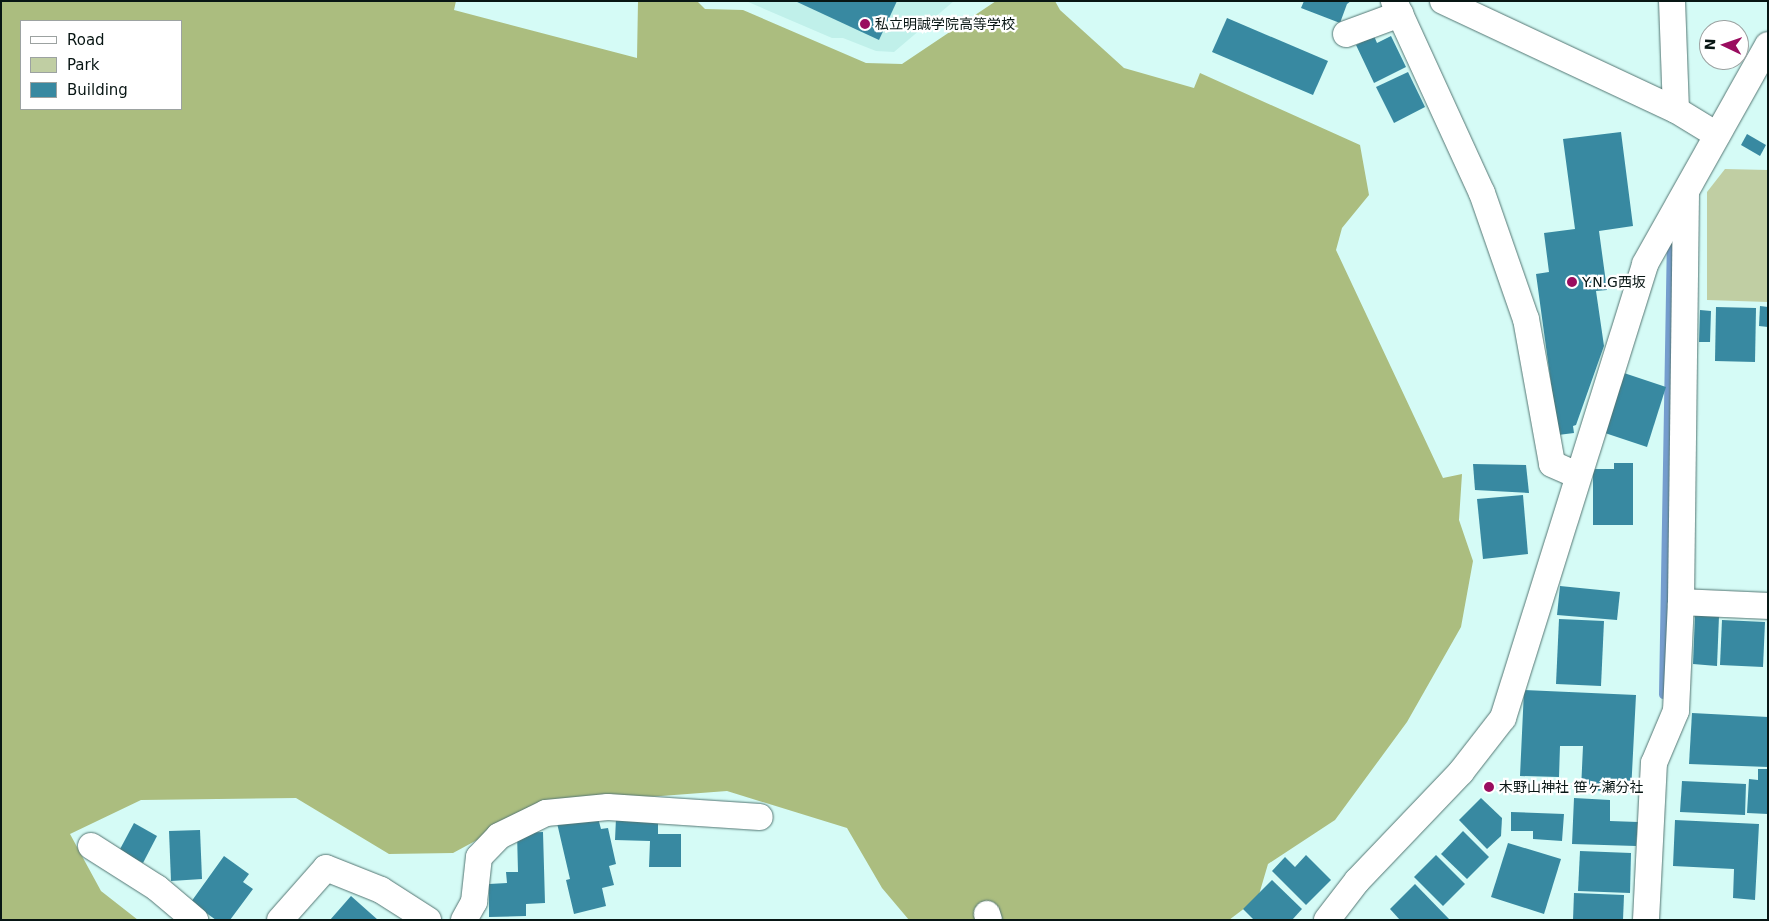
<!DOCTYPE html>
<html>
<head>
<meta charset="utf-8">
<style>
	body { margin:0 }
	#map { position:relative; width:1769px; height:921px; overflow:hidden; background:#d5fbf6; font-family:"DejaVu Sans","Noto Sans JP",sans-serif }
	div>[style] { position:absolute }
	.built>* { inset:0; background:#c0f0ea }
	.green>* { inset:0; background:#c0cea3 }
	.forest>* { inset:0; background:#abbd7f }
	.stream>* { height:9px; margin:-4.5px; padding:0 4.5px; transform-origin:4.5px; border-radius:4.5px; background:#759dce }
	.building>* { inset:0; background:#3889a1 }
	.roads { filter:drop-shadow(0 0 1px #547673) drop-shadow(0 0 1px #547673) }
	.street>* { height:26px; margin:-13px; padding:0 13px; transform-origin:13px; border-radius:13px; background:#fff }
	.dots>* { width:14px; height:14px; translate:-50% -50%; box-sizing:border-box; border:2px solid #fff; border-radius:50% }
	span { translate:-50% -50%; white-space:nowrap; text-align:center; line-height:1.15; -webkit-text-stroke:4.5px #fff; paint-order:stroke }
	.poi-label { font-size:14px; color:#081614 }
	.left { translate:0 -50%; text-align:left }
	.frame { position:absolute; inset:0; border:2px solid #081614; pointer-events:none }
	.legend { position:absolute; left:20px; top:20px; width:162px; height:90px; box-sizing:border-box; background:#fff; border:1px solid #9ca2a1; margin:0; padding:6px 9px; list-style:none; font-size:15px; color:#081614 }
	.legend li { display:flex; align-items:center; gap:10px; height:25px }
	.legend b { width:25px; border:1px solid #9ca2a1 }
	.north { position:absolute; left:1699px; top:20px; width:50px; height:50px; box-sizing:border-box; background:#fff; border:1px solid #9ca2a1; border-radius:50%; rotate:273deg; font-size:14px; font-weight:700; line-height:20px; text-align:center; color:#081614 }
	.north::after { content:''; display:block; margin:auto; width:18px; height:22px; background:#9a0d5f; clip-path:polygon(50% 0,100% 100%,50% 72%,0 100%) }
</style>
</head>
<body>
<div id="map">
	<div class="built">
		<i style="clip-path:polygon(746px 1px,954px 1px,894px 52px,876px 51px,843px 38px,832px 38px)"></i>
	</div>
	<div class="green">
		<i style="clip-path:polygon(1725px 169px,1768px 170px,1768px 302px,1707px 300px,1707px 192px)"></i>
	</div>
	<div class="forest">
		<i style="clip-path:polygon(evenodd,1px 1px,456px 1px,454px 10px,637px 58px,638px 1px,697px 1px,705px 9px,743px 10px,866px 63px,902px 64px,996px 1px,1055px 1px,1060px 10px,1124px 68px,1194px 88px,1200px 73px,1360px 145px,1369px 195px,1342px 228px,1336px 250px,1443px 478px,1462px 474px,1459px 520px,1473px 561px,1461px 627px,1407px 722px,1335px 820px,1268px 864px,1258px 898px,1229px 920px,909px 920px,882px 888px,847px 828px,727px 791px,542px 805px,453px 853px,389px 854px,296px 798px,141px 800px,70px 834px,101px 891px,138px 920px,1px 920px,1px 1px,21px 21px,181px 21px,181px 109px,21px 109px,21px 21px)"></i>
	</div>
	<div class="stream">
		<i style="left:1663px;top:694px;width:454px;rotate:-89deg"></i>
	</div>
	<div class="building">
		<i style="clip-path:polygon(795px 1px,897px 1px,879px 40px)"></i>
		<i style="clip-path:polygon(1304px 1px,1351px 1px,1347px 4px,1340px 23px,1301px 8px)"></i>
		<i style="clip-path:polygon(1227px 18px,1328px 61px,1313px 95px,1212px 52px)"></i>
		<i style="clip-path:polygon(1374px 36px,1377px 43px,1391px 36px,1406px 67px,1374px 83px,1356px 45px)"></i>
		<i style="clip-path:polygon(1408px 72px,1425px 107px,1394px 123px,1376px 87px)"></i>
		<i style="clip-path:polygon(1621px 132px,1633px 226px,1599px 231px,1607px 290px,1596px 291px,1604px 346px,1576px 425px,1573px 426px,1574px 433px,1558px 435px,1536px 274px,1549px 272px,1544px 233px,1575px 229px,1563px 139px)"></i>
		<i style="clip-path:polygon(1747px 134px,1766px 145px,1760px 156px,1741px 145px)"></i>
		<i style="clip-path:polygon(1760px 306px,1768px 307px,1768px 327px,1759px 326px)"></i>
		<i style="clip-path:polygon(1716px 307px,1756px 308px,1755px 362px,1715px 361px)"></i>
		<i style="clip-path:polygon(1700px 310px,1711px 311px,1710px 342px,1699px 342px)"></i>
		<i style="clip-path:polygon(1621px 372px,1666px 387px,1647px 447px,1602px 432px)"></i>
		<i style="clip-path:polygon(1614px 463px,1633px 463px,1633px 525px,1593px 525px,1593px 469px,1614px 469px)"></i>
		<i style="clip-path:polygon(1473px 464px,1526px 465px,1529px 493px,1475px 490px)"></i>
		<i style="clip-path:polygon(1523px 495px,1528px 554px,1483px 559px,1477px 499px)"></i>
		<i style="clip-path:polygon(1560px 586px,1620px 592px,1617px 620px,1557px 615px)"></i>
		<i style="clip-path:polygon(1695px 615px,1719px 616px,1717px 666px,1693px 664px)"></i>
		<i style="clip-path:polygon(1559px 619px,1604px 621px,1601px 686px,1556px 684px)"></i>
		<i style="clip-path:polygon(1722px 620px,1765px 622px,1763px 667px,1720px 665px)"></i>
		<i style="clip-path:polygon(1524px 690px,1636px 695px,1631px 792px,1581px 790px,1583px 746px,1560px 746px,1559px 777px,1520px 776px)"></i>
		<i style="clip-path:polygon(1692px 713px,1768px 717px,1768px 767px,1689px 764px)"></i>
		<i style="clip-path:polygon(1758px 769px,1768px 769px,1768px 814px,1747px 813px,1749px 779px,1758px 780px)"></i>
		<i style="clip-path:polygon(1682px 781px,1746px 784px,1745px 815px,1680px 812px)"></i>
		<i style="clip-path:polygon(1481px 798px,1502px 818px,1501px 836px,1487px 849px,1459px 820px)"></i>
		<i style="clip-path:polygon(1574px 798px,1610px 800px,1610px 821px,1638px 822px,1636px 846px,1572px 844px)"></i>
		<i style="clip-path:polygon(1511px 812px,1564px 814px,1562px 841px,1533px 839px,1533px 831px,1511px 831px)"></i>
		<i style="clip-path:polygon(597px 814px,601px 829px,608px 828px,616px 864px,609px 866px,614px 885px,602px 888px,606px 906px,574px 914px,566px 880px,570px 879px,557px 823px)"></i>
		<i style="clip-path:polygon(616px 818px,658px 818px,658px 834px,681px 834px,681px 867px,649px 867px,650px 841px,615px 840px)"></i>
		<i style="clip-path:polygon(1675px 820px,1759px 824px,1755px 900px,1733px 898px,1734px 869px,1673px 866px)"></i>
		<i style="clip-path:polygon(134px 823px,157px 836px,143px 863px,119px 851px)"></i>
		<i style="clip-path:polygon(200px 830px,202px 879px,171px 881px,169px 831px)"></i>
		<i style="clip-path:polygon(1463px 831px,1489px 857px,1467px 879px,1441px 854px)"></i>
		<i style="clip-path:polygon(543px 832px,545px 903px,526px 904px,526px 916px,489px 917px,489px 884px,507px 883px,506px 872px,518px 872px,517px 833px)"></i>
		<i style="clip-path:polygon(1508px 843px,1561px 859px,1544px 914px,1491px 897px)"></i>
		<i style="clip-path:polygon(1580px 851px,1631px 853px,1630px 893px,1578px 891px)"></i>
		<i style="clip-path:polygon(1306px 855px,1331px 880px,1306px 905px,1272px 871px,1285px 857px,1295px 867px)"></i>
		<i style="clip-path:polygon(1436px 855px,1465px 884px,1443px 906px,1414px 877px)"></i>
		<i style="clip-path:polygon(224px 856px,249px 874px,243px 882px,253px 889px,230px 920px,216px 920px,191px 902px)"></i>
		<i style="clip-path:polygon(1272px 880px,1302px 909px,1292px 920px,1254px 920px,1243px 909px)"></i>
		<i style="clip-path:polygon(1415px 884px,1450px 920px,1400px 920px,1390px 909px)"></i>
		<i style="clip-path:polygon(1574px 893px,1624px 895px,1623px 920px,1573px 920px)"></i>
		<i style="clip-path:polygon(351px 896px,378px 920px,330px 920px)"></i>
	</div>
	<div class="roads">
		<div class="street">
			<i style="left:1394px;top:1px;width:211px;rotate:65.4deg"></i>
			<i style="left:1482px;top:193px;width:133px;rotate:70.8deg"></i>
			<i style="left:1526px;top:319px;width:147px;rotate:79.8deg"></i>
			<i style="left:1552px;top:464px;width:27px;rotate:24deg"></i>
			<i style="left:1443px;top:1px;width:257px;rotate:25.1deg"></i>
			<i style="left:1676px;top:110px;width:48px;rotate:31.4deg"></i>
			<i style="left:1672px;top:1px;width:109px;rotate:87.9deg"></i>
			<i style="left:1346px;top:34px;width:58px;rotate:-20.3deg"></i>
			<i style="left:1681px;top:602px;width:87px;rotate:2.6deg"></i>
			<i style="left:91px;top:846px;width:78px;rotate:32.5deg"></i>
			<i style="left:157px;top:888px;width:50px;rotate:40.1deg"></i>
			<i style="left:987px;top:914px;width:6px;rotate:72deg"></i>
			<i style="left:280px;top:920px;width:69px;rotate:-48.5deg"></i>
			<i style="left:326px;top:868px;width:59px;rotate:21.8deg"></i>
			<i style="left:381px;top:890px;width:56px;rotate:32.6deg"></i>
			<i style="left:464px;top:920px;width:21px;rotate:-61deg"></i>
			<i style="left:474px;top:902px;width:45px;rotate:-83.7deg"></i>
			<i style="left:479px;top:857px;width:29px;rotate:-46deg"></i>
			<i style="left:499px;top:836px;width:52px;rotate:-26.1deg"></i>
			<i style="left:546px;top:813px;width:62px;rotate:-5.5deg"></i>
			<i style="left:608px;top:807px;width:152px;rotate:3.8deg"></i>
			<i style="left:1327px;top:920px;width:49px;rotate:-52.4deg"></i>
			<i style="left:1357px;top:881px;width:151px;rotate:-46.3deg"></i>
			<i style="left:1461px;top:772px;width:68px;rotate:-52.1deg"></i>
			<i style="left:1503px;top:718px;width:476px;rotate:-72.6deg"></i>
			<i style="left:1645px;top:264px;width:251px;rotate:-60.7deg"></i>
			<i style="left:1646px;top:920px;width:157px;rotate:-87.1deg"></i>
			<i style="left:1654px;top:763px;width:56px;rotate:-67.1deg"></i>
			<i style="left:1676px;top:711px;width:109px;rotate:-87.4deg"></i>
			<i style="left:1681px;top:602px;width:407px;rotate:-89.3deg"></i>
		</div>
	</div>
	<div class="dots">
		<i style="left:865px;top:24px;background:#9a0d5f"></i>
		<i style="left:1572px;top:282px;background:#9a0d5f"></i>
		<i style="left:1489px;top:787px;background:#9a0d5f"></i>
	</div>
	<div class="poi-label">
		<span class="left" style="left:875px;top:24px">私立明誠学院高等学校</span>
		<span class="left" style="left:1582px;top:282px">Y.N.G西坂</span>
		<span class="left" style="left:1499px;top:787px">木野山神社 笹ヶ瀬分社</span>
	</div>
	<div class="frame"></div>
	<ul class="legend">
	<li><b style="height:6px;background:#fff"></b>Road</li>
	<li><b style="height:14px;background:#c0cea3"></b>Park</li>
	<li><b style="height:14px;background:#3889a1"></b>Building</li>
	</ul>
	<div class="north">N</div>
</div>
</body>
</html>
